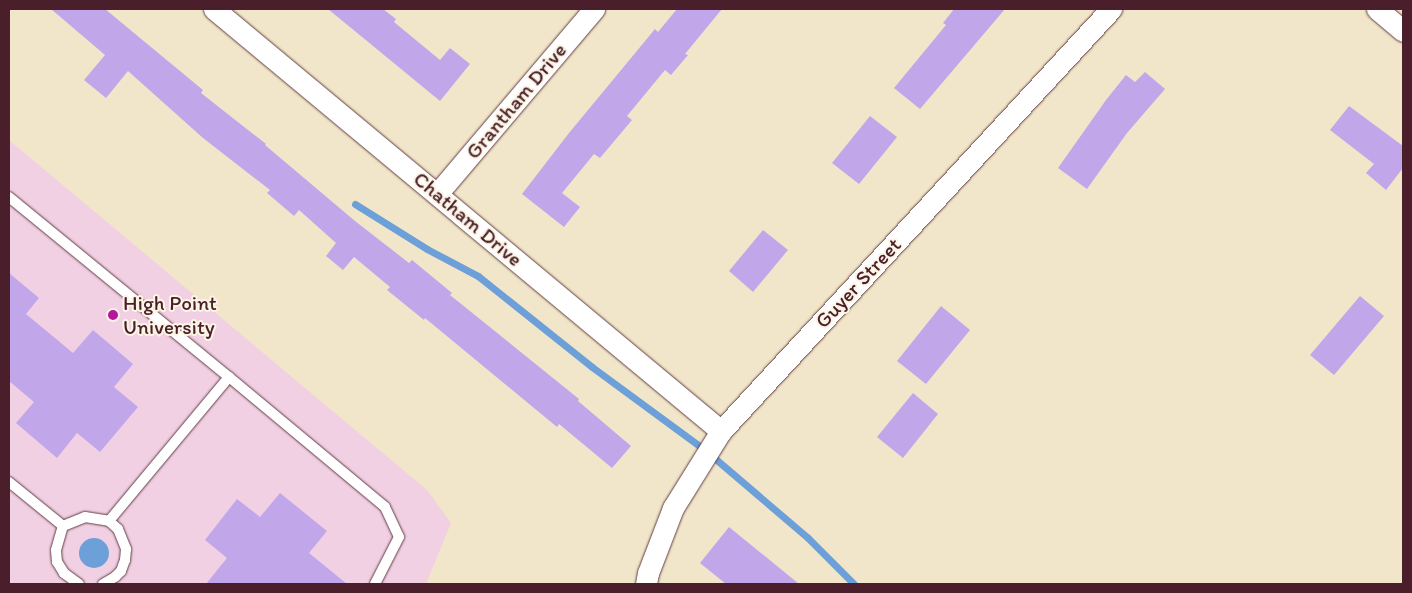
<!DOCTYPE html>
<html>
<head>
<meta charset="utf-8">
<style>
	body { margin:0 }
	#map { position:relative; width:1412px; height:593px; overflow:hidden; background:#f1e6c9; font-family:Itim,sans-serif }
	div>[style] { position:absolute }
	.built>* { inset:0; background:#f1d0e3 }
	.water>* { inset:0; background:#6d9fd8 }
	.round { border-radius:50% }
	.stream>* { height:7px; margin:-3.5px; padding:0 3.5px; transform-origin:3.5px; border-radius:3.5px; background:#6d9fd8 }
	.building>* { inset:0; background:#c1a7ea }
	.roads { filter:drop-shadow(0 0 1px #633d43) drop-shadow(0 0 1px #633d43) }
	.service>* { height:10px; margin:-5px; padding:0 5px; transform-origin:5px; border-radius:5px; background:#fff }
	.minor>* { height:21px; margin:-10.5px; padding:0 10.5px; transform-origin:10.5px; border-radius:10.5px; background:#fff }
	.dots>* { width:14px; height:14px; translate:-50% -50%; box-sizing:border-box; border:2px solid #fcf5e5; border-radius:50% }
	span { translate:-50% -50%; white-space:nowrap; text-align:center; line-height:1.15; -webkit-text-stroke:4px #fcf5e5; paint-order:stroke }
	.street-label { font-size:21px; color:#4a1f2b }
	.poi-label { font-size:21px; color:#4a1f2b }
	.left { translate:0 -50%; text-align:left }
	.frame { position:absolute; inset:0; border:10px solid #4a1f2b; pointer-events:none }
</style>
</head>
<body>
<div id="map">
	<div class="built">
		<i style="clip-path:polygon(9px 140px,427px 490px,451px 523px,426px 584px,9px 584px)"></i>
	</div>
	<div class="water">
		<i class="round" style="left:79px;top:538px;width:30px;height:30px"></i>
	</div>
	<div class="stream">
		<i style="left:355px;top:204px;width:85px;rotate:32deg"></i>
		<i style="left:427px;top:249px;width:58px;rotate:27.9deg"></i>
		<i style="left:478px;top:276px;width:146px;rotate:38.6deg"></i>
		<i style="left:592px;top:367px;width:140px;rotate:36.3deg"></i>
		<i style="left:705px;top:450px;width:135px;rotate:40.5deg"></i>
		<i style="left:808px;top:538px;width:65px;rotate:45deg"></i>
	</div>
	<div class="building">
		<i style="clip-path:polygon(51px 9px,105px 9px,203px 90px,201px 93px,266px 144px,265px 145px,355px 221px,409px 263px,412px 260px,452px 293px,450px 295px,579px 399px,578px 401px,631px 446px,612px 468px,559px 424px,557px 427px,425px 318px,424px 320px,387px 290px,390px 287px,354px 257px,343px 270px,326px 256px,336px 243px,299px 210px,294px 216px,267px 193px,270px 190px,203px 138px,128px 71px,106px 98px,84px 80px,105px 55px)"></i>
		<i style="clip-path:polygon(328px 9px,383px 9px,396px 19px,394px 22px,440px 60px,450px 48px,470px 64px,440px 101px)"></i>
		<i style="clip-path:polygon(677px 9px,722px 9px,685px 54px,688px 55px,671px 75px,665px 70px,627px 116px,632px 120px,600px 158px,594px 154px,562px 193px,580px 207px,564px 227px,522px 194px,569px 133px,655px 29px,658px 32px)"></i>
		<i style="clip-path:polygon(954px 9px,1005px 9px,920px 109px,894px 88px,946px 25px,943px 23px)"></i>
		<i style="clip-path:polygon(1145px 72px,1165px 89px,1127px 133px,1087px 189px,1058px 168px,1106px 100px,1126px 75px,1135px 82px)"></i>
		<i style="clip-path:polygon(1349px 106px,1403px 146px,1403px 168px,1386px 190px,1366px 173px,1374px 164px,1330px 130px)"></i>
		<i style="clip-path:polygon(870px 116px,897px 137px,859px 184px,832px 163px)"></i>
		<i style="clip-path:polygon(763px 230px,788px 250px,753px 292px,729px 271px)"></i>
		<i style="clip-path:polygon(9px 273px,39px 298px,26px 314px,73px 353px,93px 330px,133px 364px,114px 387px,138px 407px,100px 452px,77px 433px,57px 458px,16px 423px,34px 402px,9px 381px)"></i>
		<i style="clip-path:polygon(1360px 296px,1384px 316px,1334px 375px,1310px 355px)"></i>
		<i style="clip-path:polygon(941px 306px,970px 330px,926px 384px,897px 361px)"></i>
		<i style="clip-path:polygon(913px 393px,938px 414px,903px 458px,877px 437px)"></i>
		<i style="clip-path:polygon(280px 493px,327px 531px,309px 553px,347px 584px,206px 584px,227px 558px,205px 540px,237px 499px,260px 517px)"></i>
		<i style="clip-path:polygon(729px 527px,799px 584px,726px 584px,700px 563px)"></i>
	</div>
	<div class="roads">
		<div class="service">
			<i style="left:9px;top:197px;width:284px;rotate:39.3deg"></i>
			<i style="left:229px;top:377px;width:187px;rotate:129.8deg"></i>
			<i style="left:229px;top:377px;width:203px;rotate:39.8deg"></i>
			<i style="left:385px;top:507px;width:33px;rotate:65deg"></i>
			<i style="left:399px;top:537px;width:53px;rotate:117.1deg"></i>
			<i style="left:9px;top:482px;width:70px;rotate:39.2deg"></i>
			<i style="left:79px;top:584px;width:19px;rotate:-144deg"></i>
			<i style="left:64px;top:573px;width:13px;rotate:-122deg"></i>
			<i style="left:57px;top:562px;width:12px;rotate:-95deg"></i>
			<i style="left:56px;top:550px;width:25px;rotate:-74deg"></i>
			<i style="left:63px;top:526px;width:24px;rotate:-22deg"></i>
			<i style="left:85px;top:517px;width:24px;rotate:9deg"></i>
			<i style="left:109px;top:521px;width:12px;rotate:42deg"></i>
			<i style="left:118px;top:529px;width:22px;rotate:68deg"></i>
			<i style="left:126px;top:549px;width:11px;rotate:95deg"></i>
			<i style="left:125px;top:560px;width:12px;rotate:110deg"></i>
			<i style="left:121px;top:571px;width:8px;rotate:135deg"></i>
			<i style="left:115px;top:577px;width:14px;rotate:150deg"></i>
		</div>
		<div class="minor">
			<i style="left:214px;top:9px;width:660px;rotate:39.77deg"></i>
			<i style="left:1377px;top:9px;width:34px;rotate:40deg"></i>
			<i style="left:437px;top:194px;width:243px;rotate:-49.7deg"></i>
			<i style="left:646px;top:584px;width:11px;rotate:-80deg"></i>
			<i style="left:648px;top:573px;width:70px;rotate:-69deg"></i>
			<i style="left:673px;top:508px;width:91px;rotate:-58.1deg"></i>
			<i style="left:721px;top:431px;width:575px;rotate:-47.26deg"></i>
		</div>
	</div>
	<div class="dots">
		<i style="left:113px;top:315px;background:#b5179e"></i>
	</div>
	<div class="street-label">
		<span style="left:516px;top:101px;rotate:-50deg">Grantham Drive</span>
		<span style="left:468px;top:219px;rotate:40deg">Chatham Drive</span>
		<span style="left:858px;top:283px;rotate:-47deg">Guyer Street</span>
	</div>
	<div class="poi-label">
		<span class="left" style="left:123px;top:315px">High Point<br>University</span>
	</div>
	<div class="frame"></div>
</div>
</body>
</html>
